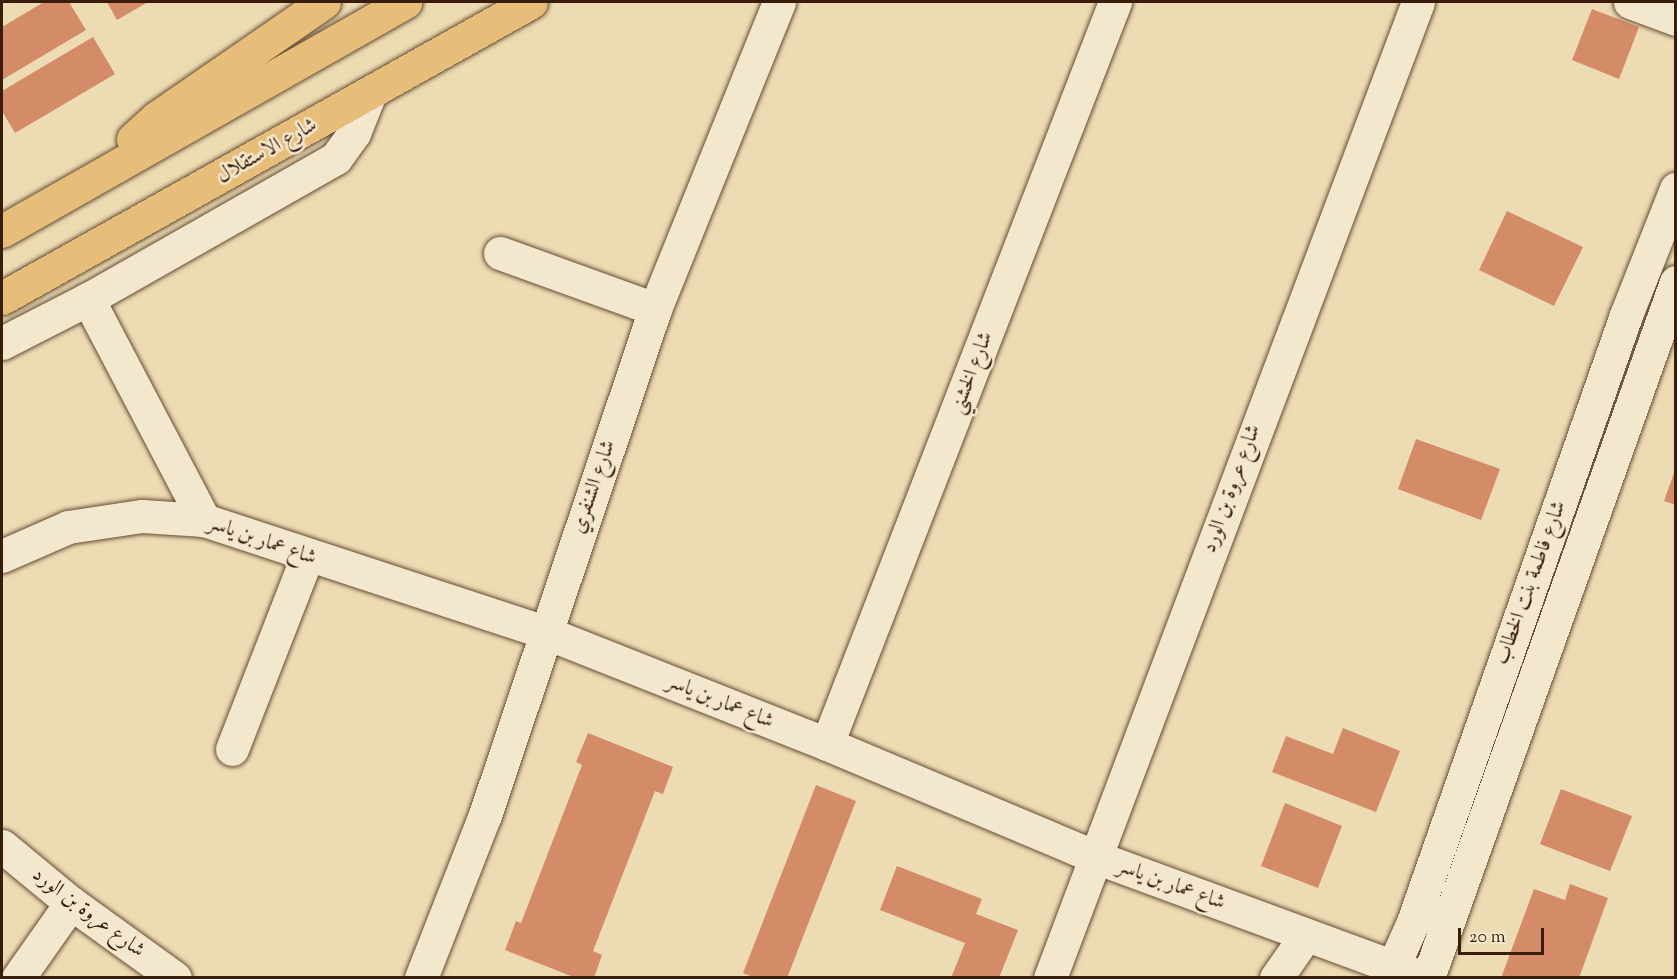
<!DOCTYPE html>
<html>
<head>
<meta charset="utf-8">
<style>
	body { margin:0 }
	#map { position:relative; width:1677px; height:979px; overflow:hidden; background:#eddbb3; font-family:"Sorts Mill Goudy",Amiri,serif }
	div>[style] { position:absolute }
	.building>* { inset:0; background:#d38b68 }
	.roads { filter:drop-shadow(0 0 2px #644c34) drop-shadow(0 0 2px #644c34) }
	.minor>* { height:33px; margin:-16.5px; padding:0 16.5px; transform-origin:16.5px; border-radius:16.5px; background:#f3e8ce }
	.highway>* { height:33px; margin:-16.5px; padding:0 16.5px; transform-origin:16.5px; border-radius:16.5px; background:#e6be7a }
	span { translate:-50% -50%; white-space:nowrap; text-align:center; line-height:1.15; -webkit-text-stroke:5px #f3e8ce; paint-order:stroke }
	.street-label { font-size:21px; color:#371d0a }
	.frame { position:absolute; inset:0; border:3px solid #371d0a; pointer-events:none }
	.scale { position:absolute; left:1458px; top:928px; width:86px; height:27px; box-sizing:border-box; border:3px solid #371d0a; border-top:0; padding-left:8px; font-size:18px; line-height:21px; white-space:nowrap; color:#371d0a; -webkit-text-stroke:4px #f3e8ce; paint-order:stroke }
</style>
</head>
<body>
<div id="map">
	<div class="building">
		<i style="clip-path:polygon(44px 2px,69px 2px,86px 30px,2px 80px,2px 27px)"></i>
		<i style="clip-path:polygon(107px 2px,148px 2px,117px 20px)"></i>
		<i style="clip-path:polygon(1592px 9px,1639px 27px,1619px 79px,1572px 60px)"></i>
		<i style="clip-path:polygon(93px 37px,115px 74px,15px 133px,2px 111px,2px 91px)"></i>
		<i style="clip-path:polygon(1507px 211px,1583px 247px,1554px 306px,1479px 270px)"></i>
		<i style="clip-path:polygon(1416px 439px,1500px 469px,1481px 520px,1398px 489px)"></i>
		<i style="clip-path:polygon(1675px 470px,1676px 471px,1676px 505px,1664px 501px)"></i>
		<i style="clip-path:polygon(1343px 728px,1400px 751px,1376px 812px,1272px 772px,1286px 736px,1333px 754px)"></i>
		<i style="clip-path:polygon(588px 733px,673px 767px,663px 794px,655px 791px,593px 951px,602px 955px,594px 978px,576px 978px,505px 950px,516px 921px,521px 923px,582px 765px,576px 762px)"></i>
		<i style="clip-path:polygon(816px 785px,856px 801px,787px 978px,755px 978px,743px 973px)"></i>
		<i style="clip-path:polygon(1561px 789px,1632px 816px,1610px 871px,1540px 844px)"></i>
		<i style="clip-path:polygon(1285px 803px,1342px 826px,1318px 888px,1261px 866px)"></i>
		<i style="clip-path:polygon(897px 866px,982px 899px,976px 914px,1018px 930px,999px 978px,951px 978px,965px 943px,880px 910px)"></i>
		<i style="clip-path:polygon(1570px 884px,1608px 898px,1579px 978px,1501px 978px,1534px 889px,1565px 900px)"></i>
	</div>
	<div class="roads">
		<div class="minor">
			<i style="left:1630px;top:2px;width:49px;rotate:20.3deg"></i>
			<i style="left:500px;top:253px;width:165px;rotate:19.9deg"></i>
			<i style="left:88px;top:299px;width:250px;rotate:62.3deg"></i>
			<i style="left:2px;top:343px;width:97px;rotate:-27.1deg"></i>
			<i style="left:88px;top:299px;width:285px;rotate:-29.6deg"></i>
			<i style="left:336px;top:158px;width:31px;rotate:-54deg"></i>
			<i style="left:354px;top:133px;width:43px;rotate:-68.2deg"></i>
			<i style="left:2px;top:556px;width:72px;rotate:-23.7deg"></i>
			<i style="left:68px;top:527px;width:75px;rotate:-8.5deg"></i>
			<i style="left:142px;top:516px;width:62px;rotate:3.7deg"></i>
			<i style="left:204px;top:520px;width:358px;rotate:18.2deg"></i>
			<i style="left:544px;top:632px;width:304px;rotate:21.6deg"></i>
			<i style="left:827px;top:744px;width:294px;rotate:22.8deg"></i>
			<i style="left:1098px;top:858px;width:348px;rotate:20.2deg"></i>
			<i style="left:827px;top:744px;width:796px;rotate:-68.79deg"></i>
			<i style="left:232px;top:749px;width:206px;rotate:-68.7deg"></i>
			<i style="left:2px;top:846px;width:89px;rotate:39.6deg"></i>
			<i style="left:71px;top:903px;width:128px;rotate:35.8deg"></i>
			<i style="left:18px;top:978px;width:92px;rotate:-54.8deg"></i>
			<i style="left:421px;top:978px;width:175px;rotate:-68.6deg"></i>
			<i style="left:485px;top:815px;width:534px;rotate:-71.43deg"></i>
			<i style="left:655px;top:309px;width:331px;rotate:-68deg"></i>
			<i style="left:1050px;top:978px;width:1043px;rotate:-69.34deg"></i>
			<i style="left:1276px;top:978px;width:52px;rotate:-55.1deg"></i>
			<i style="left:1388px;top:978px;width:61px;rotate:-65.9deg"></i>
			<i style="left:1413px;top:922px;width:643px;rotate:-70.66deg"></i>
			<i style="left:1626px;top:315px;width:136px;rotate:-68.4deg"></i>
			<i style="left:1428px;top:978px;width:739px;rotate:-70.39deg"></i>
		</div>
		<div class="highway">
			<i style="left:133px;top:139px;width:31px;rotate:-42deg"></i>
			<i style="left:156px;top:118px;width:204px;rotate:-34.6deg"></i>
			<i style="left:2px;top:231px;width:464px;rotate:-29.6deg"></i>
			<i style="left:2px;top:298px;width:606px;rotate:-29.23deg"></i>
		</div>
	</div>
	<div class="street-label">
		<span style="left:267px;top:151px;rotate:-29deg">شارع الاستقلال</span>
		<span style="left:972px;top:373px;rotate:-69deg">شارع الخشني</span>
		<span style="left:594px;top:487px;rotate:-71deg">شارع الشنفري</span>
		<span style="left:1232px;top:489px;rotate:-70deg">شارع عروة بن الورد</span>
		<span style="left:262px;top:541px;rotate:19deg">شاع عمار بن ياسر</span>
		<span style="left:1531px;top:583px;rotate:-70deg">شارع فاطمة بنت الخطاب</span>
		<span style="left:720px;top:702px;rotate:22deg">شاع عمار بن ياسر</span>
		<span style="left:1171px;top:885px;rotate:20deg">شاع عمار بن ياسر</span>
		<span style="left:88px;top:913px;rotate:37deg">شارع عروة بن الورد</span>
	</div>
	<div class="frame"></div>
	<div class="scale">20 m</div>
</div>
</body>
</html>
